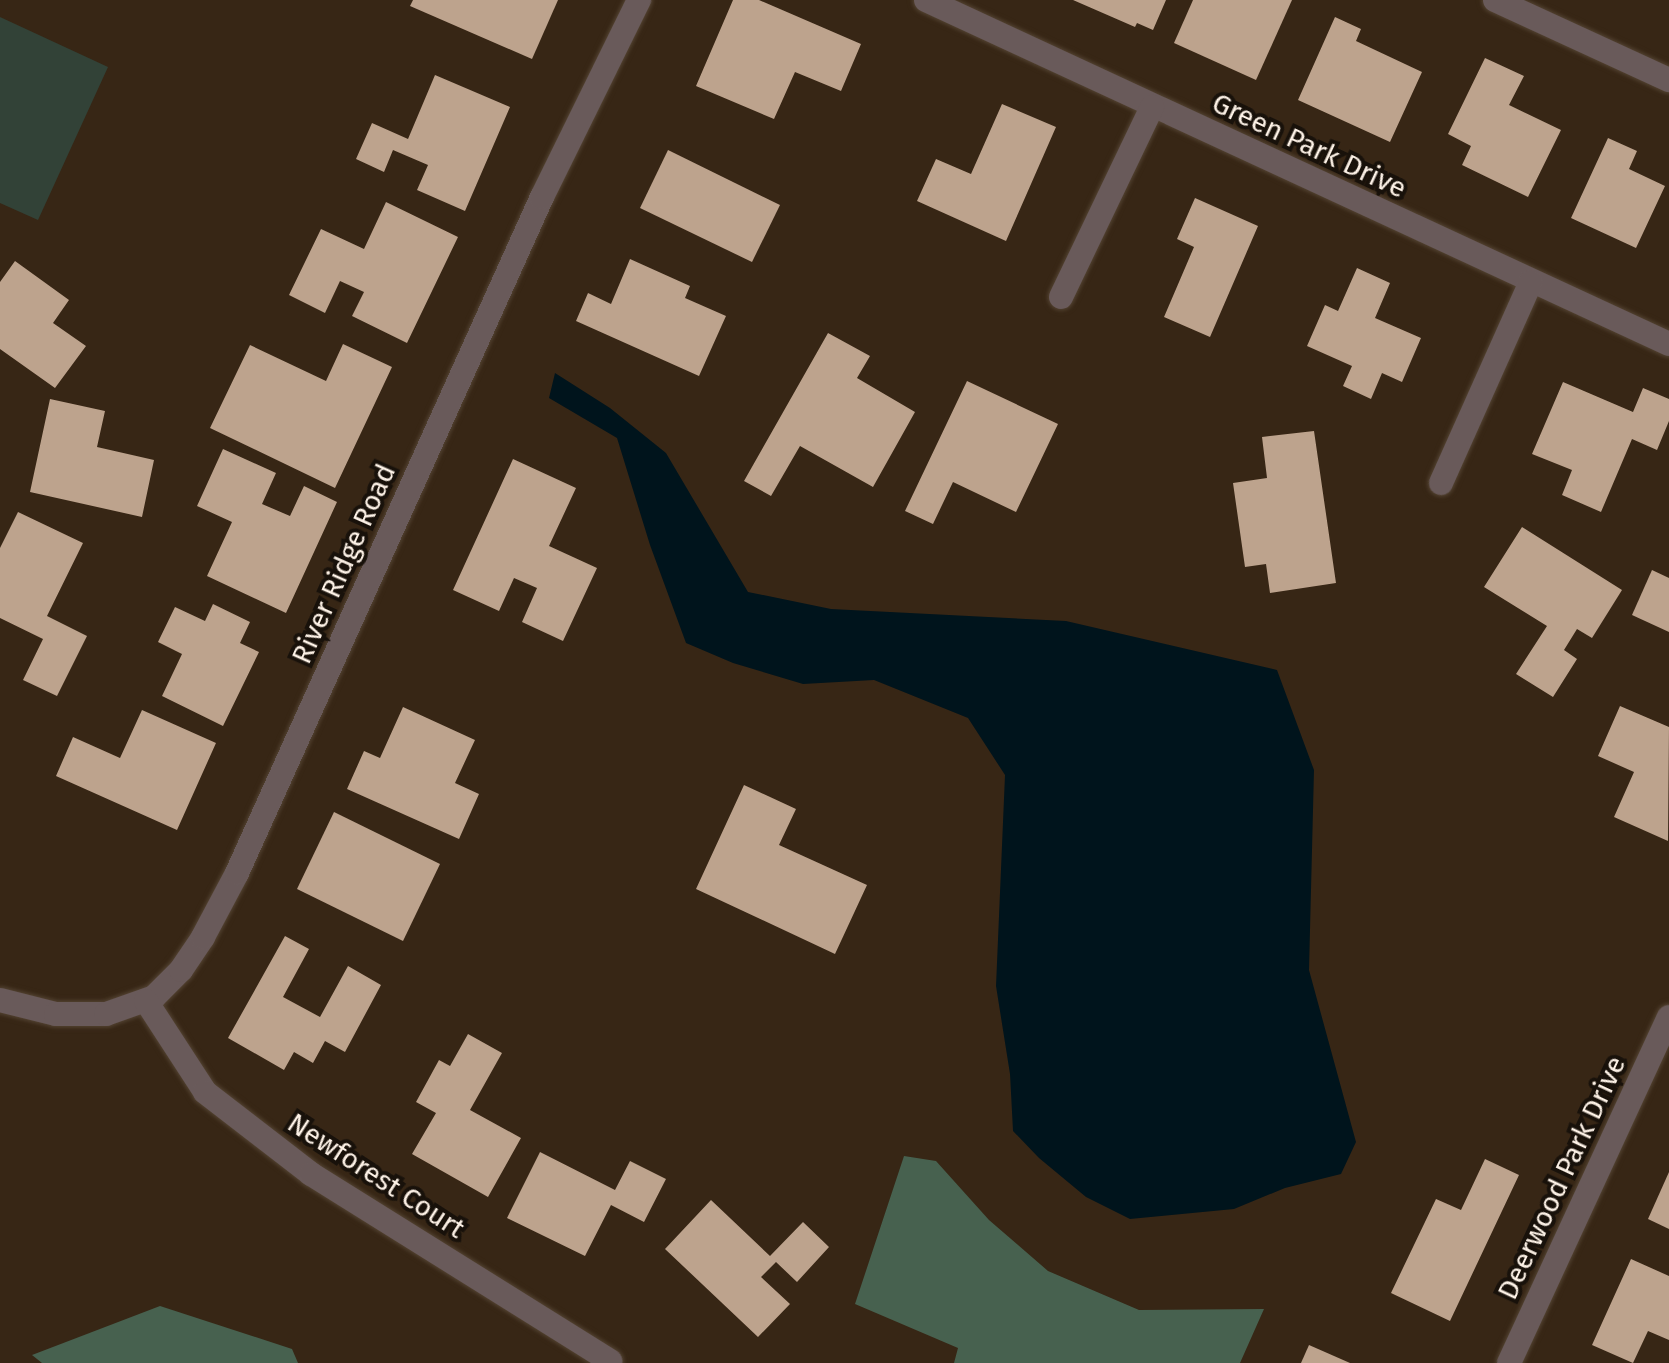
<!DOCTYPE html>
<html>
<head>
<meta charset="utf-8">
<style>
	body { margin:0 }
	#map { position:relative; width:1669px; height:1363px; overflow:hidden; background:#372615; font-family:"Fira Sans",sans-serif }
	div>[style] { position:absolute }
	.green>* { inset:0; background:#324237 }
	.forest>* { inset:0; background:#47614f }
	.water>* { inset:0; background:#00141c }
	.building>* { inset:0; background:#bda38d }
	.roads { filter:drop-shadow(0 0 2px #534332) drop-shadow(0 0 2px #534332) }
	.minor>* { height:24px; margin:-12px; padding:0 12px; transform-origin:12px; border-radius:12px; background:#695a5a }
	span { translate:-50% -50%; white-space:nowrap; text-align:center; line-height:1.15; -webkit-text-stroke:8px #18110a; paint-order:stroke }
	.street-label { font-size:28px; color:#fdf2e7 }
</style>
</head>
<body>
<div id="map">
	<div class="green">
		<i style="clip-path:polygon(0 17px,108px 67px,38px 220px,0 203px)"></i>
	</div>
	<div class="forest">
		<i style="clip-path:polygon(904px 1156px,936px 1161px,989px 1220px,1048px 1271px,1139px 1310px,1264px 1309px,1240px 1363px,954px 1363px,958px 1348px,855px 1304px)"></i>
		<i style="clip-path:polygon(160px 1306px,292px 1349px,298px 1363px,42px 1363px,32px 1355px)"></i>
	</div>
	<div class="water">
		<i style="clip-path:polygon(555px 373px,610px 408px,666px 453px,748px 592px,831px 609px,1066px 621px,1277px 670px,1314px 770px,1309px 970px,1356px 1142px,1341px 1174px,1285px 1188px,1234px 1209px,1130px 1219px,1086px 1197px,1039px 1158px,1013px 1131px,1010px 1074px,996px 986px,1005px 775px,968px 718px,874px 680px,803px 684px,733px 663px,686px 643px,650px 545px,617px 438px,549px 398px)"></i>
	</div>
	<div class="building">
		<i style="clip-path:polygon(413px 0,558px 0,532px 59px,410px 6px)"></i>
		<i style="clip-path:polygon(733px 0,759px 0,861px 44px,841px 91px,795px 72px,774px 119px,696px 86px)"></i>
		<i style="clip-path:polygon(1073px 0,1166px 0,1153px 30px,1137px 23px,1135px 27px)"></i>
		<i style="clip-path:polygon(1193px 0,1292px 0,1256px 80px,1174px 43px)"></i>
		<i style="clip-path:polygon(1335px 17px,1361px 29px,1356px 41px,1422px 72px,1390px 142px,1298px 100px)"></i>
		<i style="clip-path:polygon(1485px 58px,1524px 76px,1509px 105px,1561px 130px,1528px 197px,1462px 165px,1471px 146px,1448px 134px)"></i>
		<i style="clip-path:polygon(435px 75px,510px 107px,465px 211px,417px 190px,428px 165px,393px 150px,384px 172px,356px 159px,372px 123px,408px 139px)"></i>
		<i style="clip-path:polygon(1002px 104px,1056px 127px,1006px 241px,917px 201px,936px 159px,971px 174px)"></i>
		<i style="clip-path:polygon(1608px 138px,1637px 151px,1629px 169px,1665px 186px,1636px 248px,1571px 218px)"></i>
		<i style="clip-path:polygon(668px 150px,780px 205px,752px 262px,640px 208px)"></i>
		<i style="clip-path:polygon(1195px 198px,1258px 226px,1210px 337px,1164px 317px,1194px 247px,1177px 239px)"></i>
		<i style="clip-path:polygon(386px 202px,458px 237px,407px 343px,352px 316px,364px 292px,340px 281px,325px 313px,289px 295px,321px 229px,364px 249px)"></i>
		<i style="clip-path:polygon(630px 259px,690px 286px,685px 298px,726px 316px,699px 376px,576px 321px,588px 293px,611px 304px)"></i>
		<i style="clip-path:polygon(15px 261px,69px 300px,53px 323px,86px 346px,55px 388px,0 349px,0 282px)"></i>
		<i style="clip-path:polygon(1357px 268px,1390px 283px,1375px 318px,1421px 338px,1402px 382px,1382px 373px,1371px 399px,1343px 386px,1352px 366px,1307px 346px,1325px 305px,1338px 311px)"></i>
		<i style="clip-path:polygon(828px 333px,870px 356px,857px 378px,915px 412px,873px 487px,800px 446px,771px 496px,744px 481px)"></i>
		<i style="clip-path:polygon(343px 344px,392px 367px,335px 488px,210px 428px,250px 345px,326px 381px)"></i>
		<i style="clip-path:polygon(967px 381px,1058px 424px,1016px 512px,953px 482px,933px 524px,905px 511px)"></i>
		<i style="clip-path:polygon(1563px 382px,1633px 412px,1643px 388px,1669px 399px,1669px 421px,1657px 450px,1632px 439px,1601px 512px,1562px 495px,1572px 470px,1532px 454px)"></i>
		<i style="clip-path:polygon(50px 399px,105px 411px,97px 447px,154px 460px,142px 517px,30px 492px)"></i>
		<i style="clip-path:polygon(1314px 431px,1336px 583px,1270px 593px,1266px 564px,1245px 567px,1233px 483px,1267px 478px,1262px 437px)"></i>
		<i style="clip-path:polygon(223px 449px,276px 473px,262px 504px,290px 516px,304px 486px,337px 502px,286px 613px,207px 576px,232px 522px,197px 506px)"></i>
		<i style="clip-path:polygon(513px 459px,576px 488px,549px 546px,597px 568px,563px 641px,522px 622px,537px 588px,514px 578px,499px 611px,453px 590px)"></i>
		<i style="clip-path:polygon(18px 512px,83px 543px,47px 616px,87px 636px,57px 696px,23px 680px,43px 639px,0 618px,0 548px)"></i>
		<i style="clip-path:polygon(1522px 527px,1622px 590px,1592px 638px,1577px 629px,1564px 650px,1577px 659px,1553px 697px,1516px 674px,1547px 626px,1484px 587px)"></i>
		<i style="clip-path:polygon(1652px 570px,1669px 578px,1669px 632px,1632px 615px)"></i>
		<i style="clip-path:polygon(213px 604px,250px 622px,240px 643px,259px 652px,223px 726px,162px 696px,182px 654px,158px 642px,175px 607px,205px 621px)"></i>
		<i style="clip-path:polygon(1620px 706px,1669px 727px,1668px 841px,1614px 817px,1634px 772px,1598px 756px)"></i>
		<i style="clip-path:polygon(403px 707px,475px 740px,455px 783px,479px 794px,459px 839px,347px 789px,364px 751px,380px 758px)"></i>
		<i style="clip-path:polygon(142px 710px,216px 743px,177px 830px,56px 776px,73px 737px,120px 758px)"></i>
		<i style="clip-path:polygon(744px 785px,796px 809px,779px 845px,867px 885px,835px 954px,696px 889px)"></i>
		<i style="clip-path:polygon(334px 812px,440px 864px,403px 941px,297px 889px)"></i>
		<i style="clip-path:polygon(285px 936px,309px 949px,283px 997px,320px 1017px,348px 966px,381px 985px,345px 1052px,325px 1041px,313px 1063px,294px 1052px,284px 1070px,228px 1038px)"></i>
		<i style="clip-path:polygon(468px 1034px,502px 1053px,470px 1110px,521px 1138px,488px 1197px,412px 1154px,436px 1113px,416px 1102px,439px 1060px,450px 1066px)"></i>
		<i style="clip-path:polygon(540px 1152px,615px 1190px,630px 1161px,666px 1179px,644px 1222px,611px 1205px,585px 1256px,507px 1218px)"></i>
		<i style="clip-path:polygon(1485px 1159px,1519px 1175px,1450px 1321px,1391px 1293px,1436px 1199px,1461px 1210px)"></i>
		<i style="clip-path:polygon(1669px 1172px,1669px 1229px,1648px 1219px)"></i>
		<i style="clip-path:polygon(711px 1200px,770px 1256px,803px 1222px,829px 1247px,797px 1282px,776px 1262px,761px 1277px,790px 1304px,758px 1337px,665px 1249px)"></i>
		<i style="clip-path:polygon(1631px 1259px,1669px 1276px,1669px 1340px,1648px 1331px,1633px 1363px,1592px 1345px)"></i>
		<i style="clip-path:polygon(1309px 1345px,1350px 1363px,1301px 1363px)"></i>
	</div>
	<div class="roads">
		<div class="minor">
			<i style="left:926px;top:0;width:819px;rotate:24.84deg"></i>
			<i style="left:1495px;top:0;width:192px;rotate:24.7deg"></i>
			<i style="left:1061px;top:297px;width:211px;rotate:-64.4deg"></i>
			<i style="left:1441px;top:483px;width:220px;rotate:-65.9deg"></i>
			<i style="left:0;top:1000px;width:58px;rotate:14deg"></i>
			<i style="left:56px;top:1014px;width:50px"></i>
			<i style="left:106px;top:1014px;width:51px;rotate:-19.5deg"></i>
			<i style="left:154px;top:997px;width:38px;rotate:-45deg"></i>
			<i style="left:181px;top:970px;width:40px;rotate:-56deg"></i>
			<i style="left:203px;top:937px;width:72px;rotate:-62deg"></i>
			<i style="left:237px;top:873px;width:742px;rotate:-65.72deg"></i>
			<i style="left:542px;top:197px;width:220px;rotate:-63.8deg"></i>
			<i style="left:146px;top:1001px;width:108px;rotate:57deg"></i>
			<i style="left:205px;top:1092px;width:134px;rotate:37.7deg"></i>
			<i style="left:311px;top:1174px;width:353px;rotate:32deg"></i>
			<i style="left:1509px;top:1363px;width:381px;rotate:-65.2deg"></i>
		</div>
	</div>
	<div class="street-label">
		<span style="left:1309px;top:146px;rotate:25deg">Green Park Drive</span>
		<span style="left:344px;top:564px;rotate:-66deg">River Ridge Road</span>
		<span style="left:376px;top:1176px;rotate:33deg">Newforest Court</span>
		<span style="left:1562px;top:1178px;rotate:-65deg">Deerwood Park Drive</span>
	</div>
</div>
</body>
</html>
